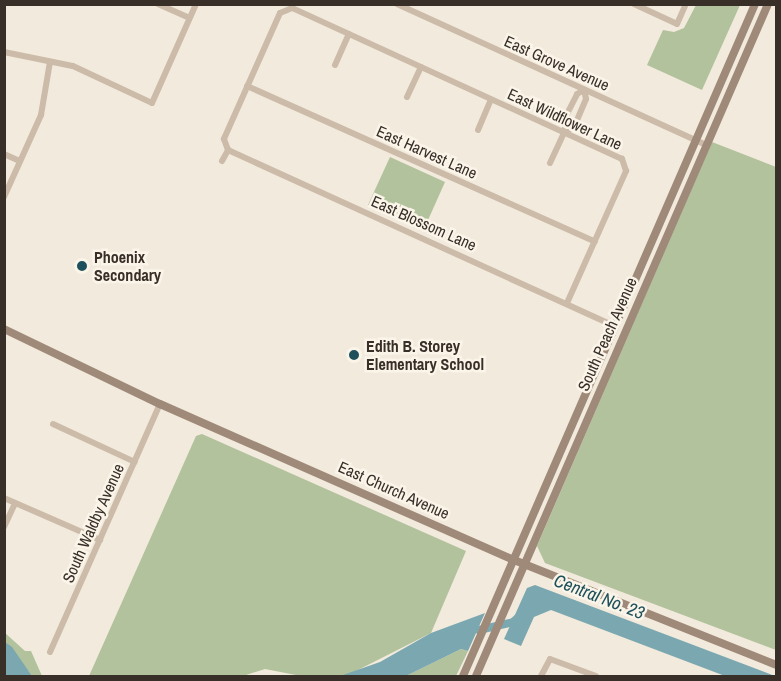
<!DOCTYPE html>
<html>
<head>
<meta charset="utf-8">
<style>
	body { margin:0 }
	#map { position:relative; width:781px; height:681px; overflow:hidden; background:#f2eadc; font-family:"Archivo Narrow",sans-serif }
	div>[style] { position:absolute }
	.green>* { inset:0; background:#b1c29c }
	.water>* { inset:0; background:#7ba8b0 }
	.canal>* { height:8px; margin:-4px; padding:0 4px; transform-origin:4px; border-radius:4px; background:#7ba8b0 }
	.street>* { height:6px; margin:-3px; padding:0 3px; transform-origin:3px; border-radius:3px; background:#cbbba8 }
	.secondary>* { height:8px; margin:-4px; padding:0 4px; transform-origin:4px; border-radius:4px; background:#9f8a79 }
	.dots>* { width:16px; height:16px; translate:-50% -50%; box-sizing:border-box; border:3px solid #faf4e9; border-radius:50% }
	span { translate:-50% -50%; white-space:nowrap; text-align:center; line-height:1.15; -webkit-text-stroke:5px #faf4e9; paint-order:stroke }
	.street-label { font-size:16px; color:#372f28 }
	.poi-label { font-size:16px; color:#372f28; font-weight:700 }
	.left { translate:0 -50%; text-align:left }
	.water-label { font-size:18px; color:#1d505a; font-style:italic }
	.frame { position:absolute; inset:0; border:6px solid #372f28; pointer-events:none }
</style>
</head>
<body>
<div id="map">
	<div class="green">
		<i style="clip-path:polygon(696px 5px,740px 5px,702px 90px,647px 65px,663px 30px,674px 32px,684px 28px)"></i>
		<i style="clip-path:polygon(712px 142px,776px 167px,776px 650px,545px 563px,537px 546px)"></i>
		<i style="clip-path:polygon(390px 157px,445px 182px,424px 229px,368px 205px)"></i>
		<i style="clip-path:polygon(202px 434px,466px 551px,431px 633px,346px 676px,301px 676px,265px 669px,243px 676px,89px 676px,196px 436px)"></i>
		<i style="clip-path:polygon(4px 632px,25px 651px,31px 651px,42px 676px,32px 676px,5px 642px)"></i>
		<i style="clip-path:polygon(461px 649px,468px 651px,456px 676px,406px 676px)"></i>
	</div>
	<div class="water">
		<i style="clip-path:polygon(535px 585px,775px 676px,725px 676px,551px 610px,534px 617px,521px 646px,504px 639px,527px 588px)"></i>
		<i style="clip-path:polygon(485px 613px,468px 651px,461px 649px,406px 676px,340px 676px,380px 662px,431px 633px)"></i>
		<i style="clip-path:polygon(5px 642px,12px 647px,32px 676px,5px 676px)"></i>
	</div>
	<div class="canal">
		<i style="left:479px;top:630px;width:35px;rotate:-13deg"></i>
		<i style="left:513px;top:622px;width:9px;rotate:-41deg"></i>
	</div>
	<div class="street">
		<i style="left:158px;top:4px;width:34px;rotate:24deg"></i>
		<i style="left:397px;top:4px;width:341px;rotate:24.5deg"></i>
		<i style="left:634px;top:4px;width:47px;rotate:24.9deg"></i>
		<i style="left:677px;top:24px;width:22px;rotate:-66deg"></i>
		<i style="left:4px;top:52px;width:70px;rotate:11.5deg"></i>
		<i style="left:73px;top:66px;width:87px;rotate:25.1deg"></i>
		<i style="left:152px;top:103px;width:108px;rotate:-66deg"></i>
		<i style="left:335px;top:65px;width:34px;rotate:-66deg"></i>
		<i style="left:247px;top:86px;width:381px;rotate:24.1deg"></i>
		<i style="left:407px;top:97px;width:33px;rotate:-65deg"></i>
		<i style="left:478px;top:130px;width:33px;rotate:-67deg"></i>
		<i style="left:4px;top:154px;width:17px;rotate:24deg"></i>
		<i style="left:222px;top:161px;width:13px;rotate:-61deg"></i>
		<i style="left:550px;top:163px;width:33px;rotate:-65deg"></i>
		<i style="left:564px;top:133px;width:19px;rotate:-81deg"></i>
		<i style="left:567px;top:114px;width:22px;rotate:-63deg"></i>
		<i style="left:577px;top:94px;width:8px;rotate:-30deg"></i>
		<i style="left:584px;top:90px;width:9px;rotate:77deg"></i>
		<i style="left:586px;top:99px;width:28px;rotate:113deg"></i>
		<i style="left:575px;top:125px;width:14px;rotate:144deg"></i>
		<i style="left:4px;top:197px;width:90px;rotate:-65.7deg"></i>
		<i style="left:41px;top:115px;width:54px;rotate:-80.4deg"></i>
		<i style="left:567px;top:303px;width:145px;rotate:-65.9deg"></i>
		<i style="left:626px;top:171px;width:13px;rotate:-108deg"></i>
		<i style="left:622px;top:159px;width:363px;rotate:-155.4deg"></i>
		<i style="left:292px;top:8px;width:13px;rotate:157deg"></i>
		<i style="left:280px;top:13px;width:138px;rotate:114deg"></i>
		<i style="left:224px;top:139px;width:12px;rotate:70deg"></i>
		<i style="left:228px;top:150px;width:424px;rotate:24.5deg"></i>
		<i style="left:53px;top:424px;width:90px;rotate:24.9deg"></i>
		<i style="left:4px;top:498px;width:105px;rotate:23.6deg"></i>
		<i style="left:4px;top:527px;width:26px;rotate:-65deg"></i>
		<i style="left:50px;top:652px;width:271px;rotate:-66.1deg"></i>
		<i style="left:541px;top:676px;width:19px;rotate:-62deg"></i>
		<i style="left:550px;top:659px;width:49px;rotate:20.3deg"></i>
	</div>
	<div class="secondary">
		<i style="left:4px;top:329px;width:173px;rotate:25.7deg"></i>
		<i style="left:160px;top:404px;width:387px;rotate:23.8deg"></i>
		<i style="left:514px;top:560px;width:282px;rotate:21.8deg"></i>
		<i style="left:463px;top:676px;width:733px;rotate:-66.51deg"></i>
		<i style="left:476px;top:676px;width:733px;rotate:-66.51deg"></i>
	</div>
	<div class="dots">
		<i style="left:82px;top:266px;background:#1d505a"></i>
		<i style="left:354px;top:355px;background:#1d505a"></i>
	</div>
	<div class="street-label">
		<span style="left:557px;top:63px;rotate:24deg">East Grove Avenue</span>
		<span style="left:565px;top:119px;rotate:25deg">East Wildflower Lane</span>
		<span style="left:427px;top:152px;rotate:24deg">East Harvest Lane</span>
		<span style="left:424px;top:223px;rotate:24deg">East Blossom Lane</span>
		<span style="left:607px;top:334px;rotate:-66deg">South Peach Avenue</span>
		<span style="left:394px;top:490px;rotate:24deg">East Church Avenue</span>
		<span style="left:93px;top:523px;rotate:-66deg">South Waldby Avenue</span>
	</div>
	<div class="poi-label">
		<span class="left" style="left:94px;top:266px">Phoenix<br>Secondary</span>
		<span class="left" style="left:366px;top:355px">Edith B. Storey<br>Elementary School</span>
	</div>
	<div class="water-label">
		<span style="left:599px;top:597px;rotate:21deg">Central No. 23</span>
	</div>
	<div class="frame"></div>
</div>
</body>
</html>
